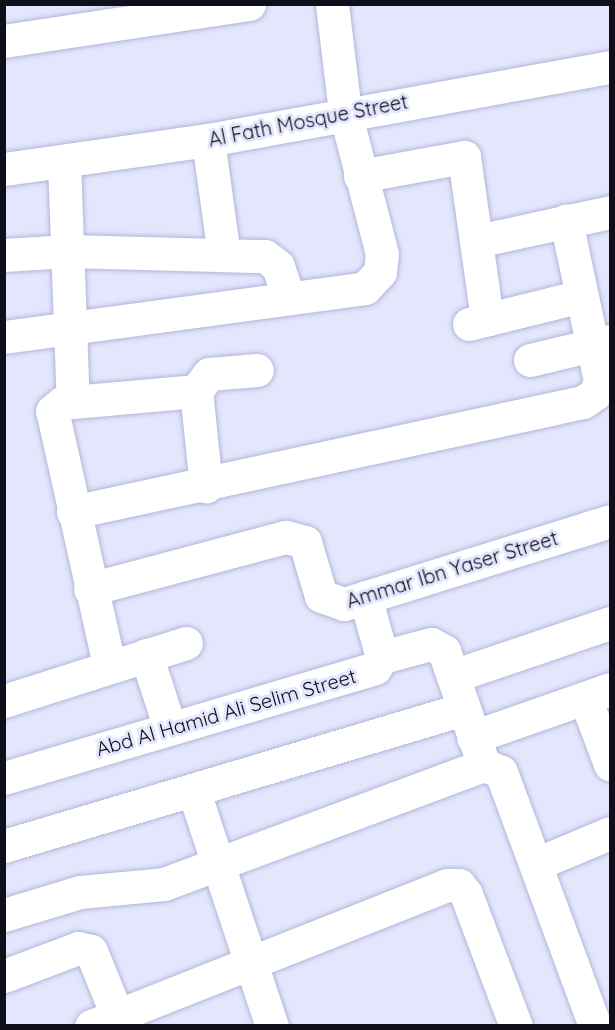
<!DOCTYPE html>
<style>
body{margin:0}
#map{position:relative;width:615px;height:1030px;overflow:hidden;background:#e3e6fc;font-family:Quicksand,sans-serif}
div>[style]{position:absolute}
.roads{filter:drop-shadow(0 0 2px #b2b6d9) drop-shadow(0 0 2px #b2b6d9)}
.minor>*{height:33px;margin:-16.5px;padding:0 16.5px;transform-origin:16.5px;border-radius:16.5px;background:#fff}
span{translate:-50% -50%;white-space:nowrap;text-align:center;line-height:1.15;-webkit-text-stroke:6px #e3e6fc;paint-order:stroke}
.street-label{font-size:20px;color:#0e0f1b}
.frame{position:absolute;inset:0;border:6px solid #0e0f1b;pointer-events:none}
</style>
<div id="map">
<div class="roads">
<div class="minor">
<i style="left:4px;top:41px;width:248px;rotate:-8.6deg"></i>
<i style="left:208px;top:140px;width:116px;rotate:82.1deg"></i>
<i style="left:64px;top:162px;width:240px;rotate:87.9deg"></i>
<i style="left:4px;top:169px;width:206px;rotate:-8.1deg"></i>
<i style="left:208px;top:140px;width:409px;rotate:-10.3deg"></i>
<i style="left:360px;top:176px;width:106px;rotate:-10.4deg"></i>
<i style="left:464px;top:157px;width:164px;rotate:81.9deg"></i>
<i style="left:477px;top:241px;width:136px;rotate:-12.3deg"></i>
<i style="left:4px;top:255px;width:64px;rotate:-3.6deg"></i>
<i style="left:68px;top:251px;width:197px;rotate:1.5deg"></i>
<i style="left:265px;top:256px;width:16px;rotate:38deg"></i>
<i style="left:278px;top:266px;width:33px;rotate:72deg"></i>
<i style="left:469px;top:324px;width:115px;rotate:-14deg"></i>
<i style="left:4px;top:337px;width:364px;rotate:-7.7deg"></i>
<i style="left:365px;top:288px;width:22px;rotate:-47deg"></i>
<i style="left:380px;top:272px;width:18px;rotate:-84deg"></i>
<i style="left:382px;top:254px;width:147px;rotate:-104.6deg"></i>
<i style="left:345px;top:112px;width:109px;rotate:-96.9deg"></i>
<i style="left:530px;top:360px;width:82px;rotate:-13.4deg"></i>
<i style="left:196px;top:391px;width:96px;rotate:84deg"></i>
<i style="left:73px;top:512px;width:522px;rotate:-12.17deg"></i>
<i style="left:583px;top:402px;width:14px;rotate:-34deg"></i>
<i style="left:595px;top:394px;width:14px;rotate:-69deg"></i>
<i style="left:600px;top:381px;width:164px;rotate:-102deg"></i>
<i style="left:90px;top:589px;width:203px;rotate:-14.9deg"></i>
<i style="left:286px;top:537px;width:20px;rotate:15deg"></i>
<i style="left:305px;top:542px;width:56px;rotate:73.5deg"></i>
<i style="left:321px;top:596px;width:24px;rotate:19deg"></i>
<i style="left:344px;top:604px;width:279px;rotate:-17.3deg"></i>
<i style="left:146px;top:655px;width:77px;rotate:71.8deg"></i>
<i style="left:382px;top:657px;width:51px;rotate:-14.9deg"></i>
<i style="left:431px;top:644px;width:15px;rotate:28deg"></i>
<i style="left:444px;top:651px;width:121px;rotate:70.7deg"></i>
<i style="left:109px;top:665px;width:260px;rotate:-102.6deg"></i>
<i style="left:52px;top:411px;width:13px;rotate:-39deg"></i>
<i style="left:62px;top:403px;width:135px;rotate:-5.1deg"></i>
<i style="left:196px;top:391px;width:21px;rotate:-53deg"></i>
<i style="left:209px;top:374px;width:48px;rotate:-4.8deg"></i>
<i style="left:453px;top:676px;width:166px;rotate:-18.7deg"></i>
<i style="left:585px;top:698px;width:71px;rotate:69.3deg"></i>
<i style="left:4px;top:701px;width:191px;rotate:-17.7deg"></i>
<i style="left:473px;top:737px;width:145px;rotate:-19.3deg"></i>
<i style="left:4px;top:778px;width:387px;rotate:-16.5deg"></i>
<i style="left:375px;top:668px;width:13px;rotate:-58deg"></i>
<i style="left:382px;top:657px;width:62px;rotate:-105.8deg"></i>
<i style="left:194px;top:792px;width:247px;rotate:71.6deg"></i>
<i style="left:4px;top:846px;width:480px;rotate:-16.6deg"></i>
<i style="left:536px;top:864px;width:80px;rotate:-22.7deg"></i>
<i style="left:4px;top:915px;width:79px;rotate:-16.8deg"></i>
<i style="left:80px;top:892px;width:84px;rotate:-5.4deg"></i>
<i style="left:164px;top:884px;width:341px;rotate:-20.4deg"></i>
<i style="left:484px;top:765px;width:18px;rotate:22deg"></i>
<i style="left:501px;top:772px;width:271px;rotate:69.7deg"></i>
<i style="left:4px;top:976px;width:79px;rotate:-20.7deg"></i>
<i style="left:78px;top:948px;width:13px;rotate:13deg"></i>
<i style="left:91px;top:951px;width:69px;rotate:67.9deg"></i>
<i style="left:91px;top:1026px;width:384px;rotate:-21.6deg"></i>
<i style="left:448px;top:885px;width:11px"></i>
<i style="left:459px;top:885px;width:11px;rotate:52deg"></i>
<i style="left:466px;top:894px;width:141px;rotate:69.3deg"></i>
</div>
</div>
<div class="street-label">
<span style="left:308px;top:120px;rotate:-11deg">Al Fath Mosque Street</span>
<span style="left:452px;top:569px;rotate:-17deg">Ammar Ibn Yaser Street</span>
<span style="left:226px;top:712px;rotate:-16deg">Abd Al Hamid Ali Selim Street</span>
</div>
<div class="frame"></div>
</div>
